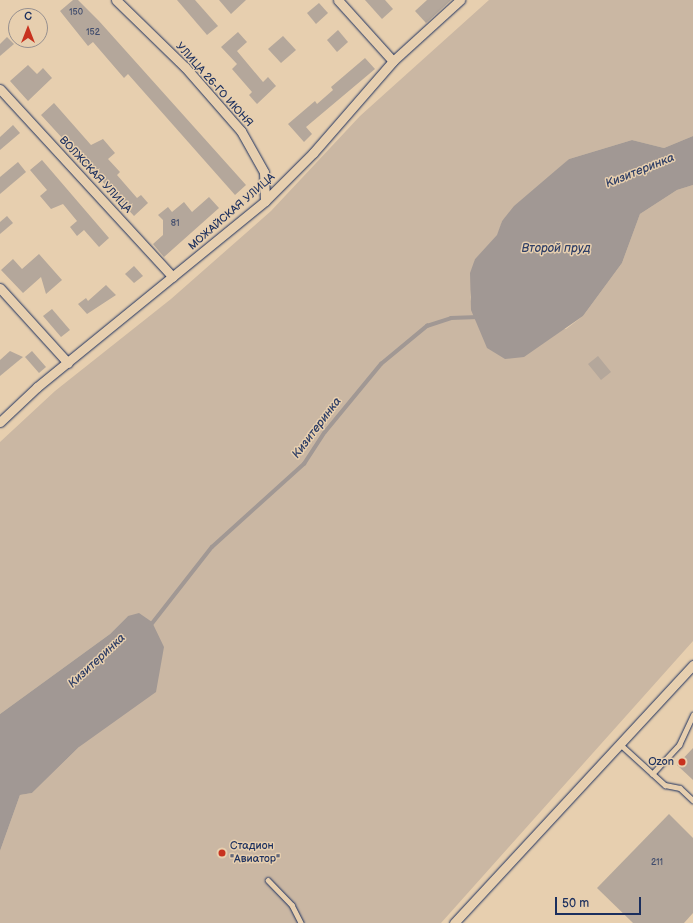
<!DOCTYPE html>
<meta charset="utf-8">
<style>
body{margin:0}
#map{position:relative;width:693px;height:923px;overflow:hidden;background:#e7cfaf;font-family:"Balsamiq Sans",sans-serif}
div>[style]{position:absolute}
.green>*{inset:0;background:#cab7a3}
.water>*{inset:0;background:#a19894}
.stream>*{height:3.5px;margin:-1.75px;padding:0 1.75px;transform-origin:1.75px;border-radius:1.75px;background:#a19894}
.building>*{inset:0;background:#b4a79b}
.roads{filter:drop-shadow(0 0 1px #1b2f5e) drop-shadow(0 0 1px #1b2f5e)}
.service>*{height:4.5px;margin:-2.25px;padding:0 2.25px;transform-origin:2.25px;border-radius:2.25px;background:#e7cfaf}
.minor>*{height:9px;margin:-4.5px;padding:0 4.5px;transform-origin:4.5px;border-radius:4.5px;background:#e7cfaf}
.dots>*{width:11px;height:11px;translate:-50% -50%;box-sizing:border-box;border:2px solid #e7cfaf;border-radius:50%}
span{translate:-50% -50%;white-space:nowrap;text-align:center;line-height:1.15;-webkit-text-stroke:3px #e7cfaf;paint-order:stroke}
.number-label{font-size:9px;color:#414d6d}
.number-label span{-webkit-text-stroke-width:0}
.street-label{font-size:11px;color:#1b2f5e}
.poi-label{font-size:11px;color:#1b2f5e}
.right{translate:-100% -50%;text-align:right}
.left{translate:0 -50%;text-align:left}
.water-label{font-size:12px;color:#2f3f66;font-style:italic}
.north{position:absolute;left:8px;top:8px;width:40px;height:40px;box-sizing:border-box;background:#e7cfaf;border:1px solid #958f8f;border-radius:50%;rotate:0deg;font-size:11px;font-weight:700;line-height:16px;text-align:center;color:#1b2f5e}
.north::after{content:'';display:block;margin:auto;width:14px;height:18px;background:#c8321e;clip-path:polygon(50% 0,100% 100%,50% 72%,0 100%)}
.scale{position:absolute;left:555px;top:897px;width:86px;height:18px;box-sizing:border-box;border:2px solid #1b2f5e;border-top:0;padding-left:5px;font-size:12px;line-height:14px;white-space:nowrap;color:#1b2f5e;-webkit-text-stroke:3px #e7cfaf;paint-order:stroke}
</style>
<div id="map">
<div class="green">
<i style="clip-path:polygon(489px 0,693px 0,693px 136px,664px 148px,632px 140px,569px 159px,502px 221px,498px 235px,475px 259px,470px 297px,475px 319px,566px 329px,583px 316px,622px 263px,640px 214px,677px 190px,693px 185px,693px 641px,441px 923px,0 923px,0 851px,20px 795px,32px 793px,79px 747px,128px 616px,110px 634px,0 714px,0 442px,55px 391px,171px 299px,271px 211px,360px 116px)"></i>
</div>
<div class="water">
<i style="clip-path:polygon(693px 136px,693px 185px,677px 190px,640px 214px,622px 263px,583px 316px,524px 357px,505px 359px,487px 348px,471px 310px,470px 273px,475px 259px,497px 235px,502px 221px,514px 206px,569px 159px,632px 140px,664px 148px)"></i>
<i style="clip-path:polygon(139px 613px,152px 622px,164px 647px,156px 692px,79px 747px,32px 793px,20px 795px,0 851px,0 714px,110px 634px,128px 616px)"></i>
</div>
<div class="stream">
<i style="left:150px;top:626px;width:100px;rotate:-51.9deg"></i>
<i style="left:212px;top:547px;width:124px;rotate:-42.1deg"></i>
<i style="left:304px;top:464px;width:38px;rotate:-57deg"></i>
<i style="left:325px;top:432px;width:88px;rotate:-50.5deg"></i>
<i style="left:381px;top:364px;width:60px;rotate:-39.6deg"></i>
<i style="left:427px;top:326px;width:25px;rotate:-18deg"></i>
<i style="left:451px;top:318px;width:27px;rotate:-2deg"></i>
</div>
<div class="building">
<i style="clip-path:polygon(73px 0,78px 0,99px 21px,246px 185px,235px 195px,128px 74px,124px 78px,93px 42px,88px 46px,60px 11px)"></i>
<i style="clip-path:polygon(177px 0,195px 0,218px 26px,207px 35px)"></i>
<i style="clip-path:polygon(219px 0,246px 0,231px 14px)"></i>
<i style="clip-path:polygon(365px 0,385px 0,393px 9px,382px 19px)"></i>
<i style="clip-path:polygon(427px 0,451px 0,426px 23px,415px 11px)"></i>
<i style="clip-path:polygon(319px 3px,328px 13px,316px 24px,307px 13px)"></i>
<i style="clip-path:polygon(338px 30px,348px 42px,337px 52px,327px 40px)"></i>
<i style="clip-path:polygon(238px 32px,247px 42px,237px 51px,263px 82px,268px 77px,276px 86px,257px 104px,249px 95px,252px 92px,232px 69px,237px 64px,221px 47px)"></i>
<i style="clip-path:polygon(283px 36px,296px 50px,281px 63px,268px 49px)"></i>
<i style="clip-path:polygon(7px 37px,14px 44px,0 56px,0 44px)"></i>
<i style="clip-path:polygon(365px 58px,375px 69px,306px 127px,312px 134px,304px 142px,288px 124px,315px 101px,317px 104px,333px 90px,331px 87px)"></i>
<i style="clip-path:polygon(28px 65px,37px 74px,43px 68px,52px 78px,28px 101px,10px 81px)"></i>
<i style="clip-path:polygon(54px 103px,91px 145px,103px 139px,115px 153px,108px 159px,120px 172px,117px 175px,137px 198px,141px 195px,148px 203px,134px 216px,41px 115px)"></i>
<i style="clip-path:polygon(13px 125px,20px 133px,0 150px,0 137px)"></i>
<i style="clip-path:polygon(42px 160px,109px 238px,99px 247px,84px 230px,77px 236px,70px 227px,77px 221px,63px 204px,51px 209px,40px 196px,47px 190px,30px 170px)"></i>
<i style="clip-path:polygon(18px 162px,26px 172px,0 194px,0 177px)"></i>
<i style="clip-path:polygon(209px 197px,219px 208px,164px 257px,153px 244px,163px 235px,163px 220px,158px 215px,168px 207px,172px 212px,184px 202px,192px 212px)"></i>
<i style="clip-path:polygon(7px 216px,13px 223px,0 234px,0 222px)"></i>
<i style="clip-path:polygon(39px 254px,62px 280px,46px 294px,41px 277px,23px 293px,1px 270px,13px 259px,22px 269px)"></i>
<i style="clip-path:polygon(134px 266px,143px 276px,134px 283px,125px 274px)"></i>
<i style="clip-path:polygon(106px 285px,116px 295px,87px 314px,78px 304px,86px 298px,88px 301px)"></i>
<i style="clip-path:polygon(52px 309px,70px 330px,61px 337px,43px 316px)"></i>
<i style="clip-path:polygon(10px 351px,23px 357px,0 376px,0 360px)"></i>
<i style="clip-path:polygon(32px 351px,46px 367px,39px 373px,25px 357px)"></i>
<i style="clip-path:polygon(598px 356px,611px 372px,601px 380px,588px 364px)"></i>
<i style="clip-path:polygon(693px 748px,693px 780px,677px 765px)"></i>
<i style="clip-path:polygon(669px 814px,693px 838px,693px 913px,684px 923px,633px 923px,597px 888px)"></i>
</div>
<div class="roads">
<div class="service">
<i style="left:620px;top:744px;width:61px;rotate:42.3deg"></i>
<i style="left:665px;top:785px;width:15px;rotate:11deg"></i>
<i style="left:680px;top:788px;width:18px;rotate:43deg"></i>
<i style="left:652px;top:774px;width:40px;rotate:-47deg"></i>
<i style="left:679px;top:745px;width:33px;rotate:-65deg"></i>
<i style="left:268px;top:880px;width:35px;rotate:46deg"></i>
<i style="left:292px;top:905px;width:20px;rotate:63deg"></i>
</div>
<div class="minor">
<i style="left:116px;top:0;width:96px;rotate:44.2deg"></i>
<i style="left:185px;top:67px;width:85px;rotate:48.8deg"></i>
<i style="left:241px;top:131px;width:47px;rotate:60.7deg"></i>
<i style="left:264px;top:172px;width:29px;rotate:88deg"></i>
<i style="left:338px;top:0;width:82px;rotate:48deg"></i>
<i style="left:0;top:89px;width:255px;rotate:47.4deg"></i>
<i style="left:0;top:288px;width:101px;rotate:47.8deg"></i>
<i style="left:0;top:422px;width:51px;rotate:-43.4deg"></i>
<i style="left:37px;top:387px;width:294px;rotate:-39.2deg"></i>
<i style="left:265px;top:201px;width:68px;rotate:-45deg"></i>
<i style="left:313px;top:153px;width:122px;rotate:-49deg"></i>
<i style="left:393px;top:61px;width:91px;rotate:-42.3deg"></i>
<i style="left:454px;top:923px;width:352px;rotate:-47.2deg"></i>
</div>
</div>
<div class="dots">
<i style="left:682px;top:762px;background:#c8321e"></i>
<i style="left:222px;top:853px;background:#c8321e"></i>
</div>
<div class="number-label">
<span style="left:76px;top:13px">150</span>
<span style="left:93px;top:33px">152</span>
<span style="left:175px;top:224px">81</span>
<span style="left:657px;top:863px">211</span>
</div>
<div class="street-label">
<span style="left:214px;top:85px;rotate:48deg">УЛИЦА 26-ГО ИЮНЯ</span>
<span style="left:95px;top:175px;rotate:47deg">ВОЛЖСКАЯ УЛИЦА</span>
<span style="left:232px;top:212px;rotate:-41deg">МОЖАЙСКАЯ УЛИЦА</span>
</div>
<div class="poi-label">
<span class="right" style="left:674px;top:762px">Ozon</span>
<span class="left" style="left:230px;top:853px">Стадион<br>"Авиатор"</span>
</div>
<div class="water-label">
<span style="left:640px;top:171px;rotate:-22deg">Кизитеринка</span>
<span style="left:556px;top:249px">Второй пруд</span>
<span style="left:317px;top:428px;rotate:-53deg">Кизитеринка</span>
<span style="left:97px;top:661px;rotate:-43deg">Кизитеринка</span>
</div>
<div class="north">С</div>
<div class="scale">50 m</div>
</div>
